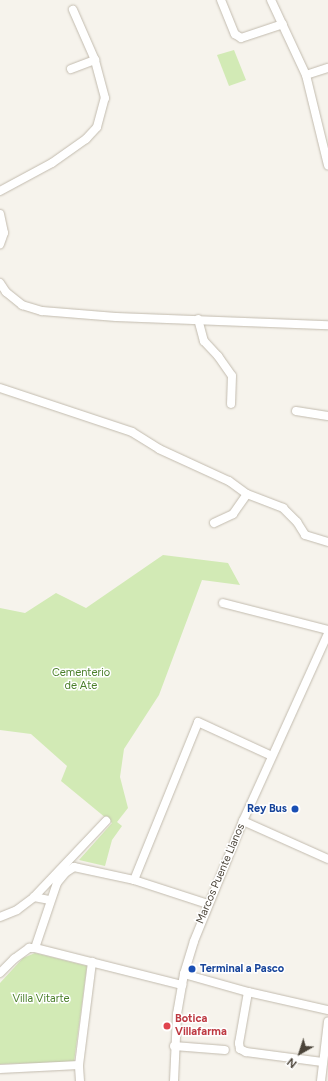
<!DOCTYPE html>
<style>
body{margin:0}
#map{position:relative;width:328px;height:1081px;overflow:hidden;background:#f6f3ec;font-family:Figtree,sans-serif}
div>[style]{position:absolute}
.green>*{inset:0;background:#d2eab5}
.roads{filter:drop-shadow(0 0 1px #c2bbae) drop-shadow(0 0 1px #c2bbae)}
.minor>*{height:8px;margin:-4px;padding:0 4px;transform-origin:4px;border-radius:4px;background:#fff}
.dots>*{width:11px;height:11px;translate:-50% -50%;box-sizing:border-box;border:2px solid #fff;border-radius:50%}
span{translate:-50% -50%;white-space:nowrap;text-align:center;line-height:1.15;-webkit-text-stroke:3px #fff;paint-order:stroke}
.park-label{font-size:11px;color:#4a7f2a}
.transit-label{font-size:11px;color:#164399;font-weight:700}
.right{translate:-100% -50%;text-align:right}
.left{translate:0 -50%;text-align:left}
.street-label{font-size:11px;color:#4b4439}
.health-label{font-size:11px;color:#be3a42;font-weight:700}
.north{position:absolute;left:280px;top:1033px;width:40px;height:40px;-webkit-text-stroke:3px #fff;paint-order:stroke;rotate:219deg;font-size:11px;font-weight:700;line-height:16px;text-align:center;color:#4b4439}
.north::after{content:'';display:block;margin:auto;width:14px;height:18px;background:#4b4439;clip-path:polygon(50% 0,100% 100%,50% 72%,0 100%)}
</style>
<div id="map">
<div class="green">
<i style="clip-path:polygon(234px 50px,246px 80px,229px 86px,217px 55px)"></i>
<i style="clip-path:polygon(163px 555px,228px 563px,240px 585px,202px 580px,159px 695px,124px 749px,120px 777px,128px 808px,117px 822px,122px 826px,112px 840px,105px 866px,79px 860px,112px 823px,61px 781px,67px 766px,31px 734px,0 730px,0 608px,25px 613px,56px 593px,86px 608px)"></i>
<i style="clip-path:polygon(35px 953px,87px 966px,74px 1062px,0 1064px,0 983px,23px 958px)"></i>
</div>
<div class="roads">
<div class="minor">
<i style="left:221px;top:0;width:37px;rotate:68deg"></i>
<i style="left:235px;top:34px;width:7px;rotate:34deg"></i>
<i style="left:241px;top:38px;width:44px;rotate:-18.4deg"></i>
<i style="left:271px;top:0;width:83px;rotate:65deg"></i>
<i style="left:306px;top:75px;width:93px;rotate:76.3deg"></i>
<i style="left:71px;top:69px;width:26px;rotate:-21deg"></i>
<i style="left:306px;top:75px;width:23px;rotate:-18deg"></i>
<i style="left:0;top:191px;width:59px;rotate:-28.3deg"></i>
<i style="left:52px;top:163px;width:42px;rotate:-35.2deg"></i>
<i style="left:86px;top:139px;width:16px;rotate:-47deg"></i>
<i style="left:97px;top:127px;width:30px;rotate:-75deg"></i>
<i style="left:105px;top:98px;width:39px;rotate:-105deg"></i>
<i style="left:95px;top:60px;width:55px;rotate:-113.7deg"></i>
<i style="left:0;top:214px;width:19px;rotate:78deg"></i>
<i style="left:4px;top:233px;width:12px;rotate:110deg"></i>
<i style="left:0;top:283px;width:11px;rotate:56deg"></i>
<i style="left:6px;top:292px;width:21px;rotate:39deg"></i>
<i style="left:22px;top:305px;width:21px;rotate:17deg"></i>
<i style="left:42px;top:311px;width:74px;rotate:4.6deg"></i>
<i style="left:116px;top:317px;width:212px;rotate:2.2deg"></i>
<i style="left:198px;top:319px;width:23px;rotate:75deg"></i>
<i style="left:204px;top:341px;width:21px;rotate:47deg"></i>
<i style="left:218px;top:356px;width:24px;rotate:55deg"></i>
<i style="left:232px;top:376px;width:28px;rotate:92deg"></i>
<i style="left:0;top:388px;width:139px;rotate:18.4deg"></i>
<i style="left:132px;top:432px;width:32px;rotate:32deg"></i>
<i style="left:159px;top:449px;width:77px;rotate:24.6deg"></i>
<i style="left:229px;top:481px;width:22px;rotate:36deg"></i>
<i style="left:247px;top:494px;width:39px;rotate:21deg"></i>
<i style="left:283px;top:508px;width:20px;rotate:45deg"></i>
<i style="left:297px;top:522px;width:15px;rotate:58deg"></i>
<i style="left:305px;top:535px;width:24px;rotate:17deg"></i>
<i style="left:296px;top:411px;width:32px;rotate:9deg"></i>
<i style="left:214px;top:523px;width:21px;rotate:-25deg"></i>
<i style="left:233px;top:514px;width:24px;rotate:-55deg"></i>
<i style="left:223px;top:603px;width:108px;rotate:14.4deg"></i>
<i style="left:243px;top:821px;width:93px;rotate:24.1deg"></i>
<i style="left:134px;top:880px;width:170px;rotate:-67.9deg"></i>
<i style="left:198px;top:722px;width:81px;rotate:24.7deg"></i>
<i style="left:34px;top:897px;width:105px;rotate:-46.5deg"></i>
<i style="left:0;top:917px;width:18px;rotate:-22deg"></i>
<i style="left:17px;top:910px;width:21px;rotate:-37deg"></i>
<i style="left:34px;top:897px;width:15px;rotate:11deg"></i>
<i style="left:35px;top:948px;width:69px;rotate:-71.3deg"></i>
<i style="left:57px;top:883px;width:13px;rotate:-51deg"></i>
<i style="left:65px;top:873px;width:11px;rotate:-34deg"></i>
<i style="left:74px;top:867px;width:61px;rotate:12.2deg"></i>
<i style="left:134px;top:880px;width:78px;rotate:18deg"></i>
<i style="left:0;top:973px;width:20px;rotate:-45deg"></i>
<i style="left:14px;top:959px;width:19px;rotate:-36deg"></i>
<i style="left:29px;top:948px;width:6px"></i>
<i style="left:35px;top:948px;width:152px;rotate:14.1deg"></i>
<i style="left:184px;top:974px;width:66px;rotate:15.7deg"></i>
<i style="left:248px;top:992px;width:82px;rotate:12.7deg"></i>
<i style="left:248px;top:992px;width:52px;rotate:100deg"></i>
<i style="left:239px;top:1043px;width:6px;rotate:81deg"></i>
<i style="left:240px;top:1049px;width:7px;rotate:27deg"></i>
<i style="left:246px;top:1052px;width:77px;rotate:7.5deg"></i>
<i style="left:174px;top:1046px;width:51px;rotate:4.5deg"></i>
<i style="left:0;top:1069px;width:79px;rotate:-2.9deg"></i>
<i style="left:80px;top:1081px;width:16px;rotate:-94deg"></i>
<i style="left:79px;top:1065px;width:104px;rotate:-82.8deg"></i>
<i style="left:174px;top:1081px;width:67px;rotate:-87.4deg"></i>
<i style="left:177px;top:1014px;width:41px;rotate:-80.1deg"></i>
<i style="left:184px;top:974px;width:34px;rotate:-73deg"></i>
<i style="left:194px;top:941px;width:130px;rotate:-67.8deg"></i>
<i style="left:243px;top:821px;width:205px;rotate:-65.6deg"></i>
<i style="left:321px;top:1081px;width:60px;rotate:-83.3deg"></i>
</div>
</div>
<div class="dots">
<i style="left:295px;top:809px;background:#1a4fb4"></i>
<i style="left:192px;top:969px;background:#1a4fb4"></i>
<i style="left:167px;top:1026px;background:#e0444e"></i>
</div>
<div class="park-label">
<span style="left:81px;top:680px">Cementerio<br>de Ate</span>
<span style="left:41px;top:999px">Villa Vitarte</span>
</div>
<div class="transit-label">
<span class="right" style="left:287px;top:809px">Rey Bus</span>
<span class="left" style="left:200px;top:969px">Terminal a Pasco</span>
</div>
<div class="street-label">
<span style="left:221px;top:874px;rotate:-67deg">Marcos Puente Llanos</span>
</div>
<div class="health-label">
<span class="left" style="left:175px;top:1026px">Botica<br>Villafarma</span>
</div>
<div class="north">N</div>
</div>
